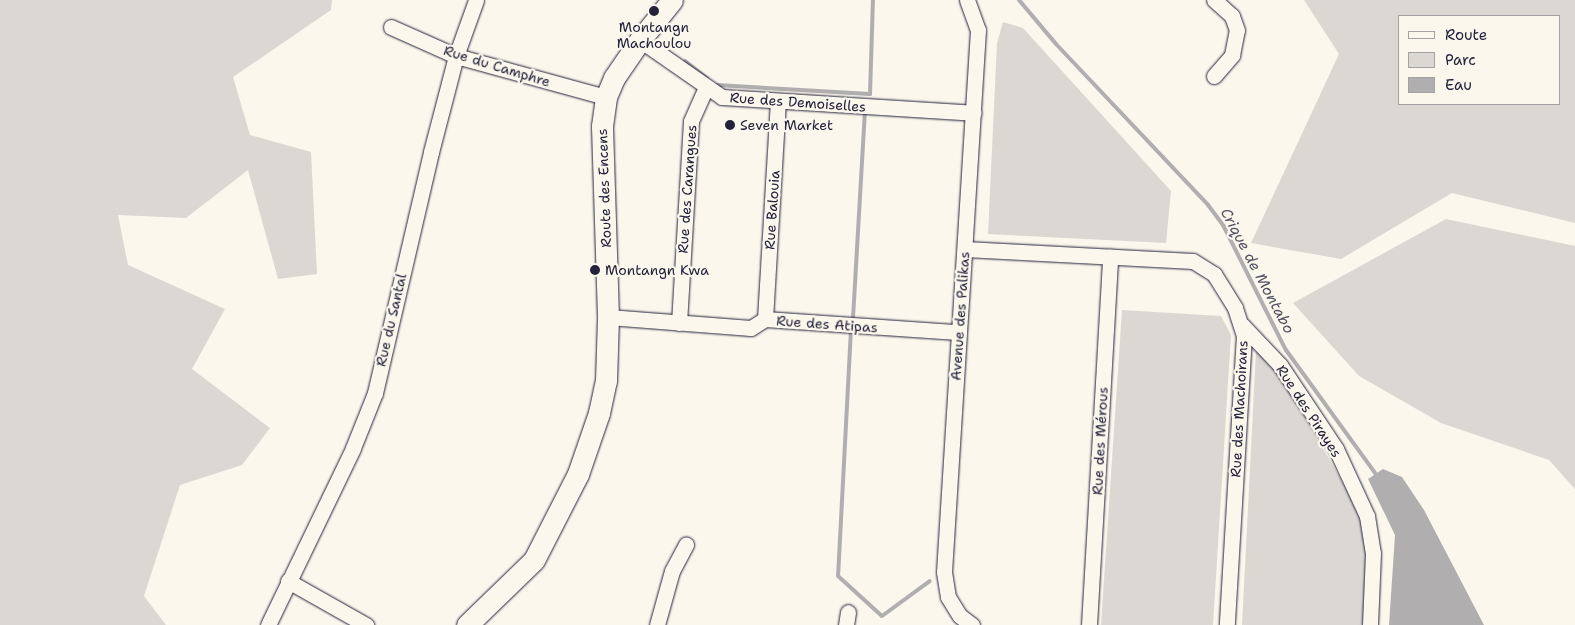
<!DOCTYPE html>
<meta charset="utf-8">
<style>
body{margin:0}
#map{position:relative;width:1575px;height:625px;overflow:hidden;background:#fbf7ec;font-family:"Shantell Sans",sans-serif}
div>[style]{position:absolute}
.green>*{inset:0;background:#dbd8d3}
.water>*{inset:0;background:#b1aeb0}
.stream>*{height:4px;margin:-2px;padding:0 2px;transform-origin:2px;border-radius:2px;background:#b1aeb0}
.roads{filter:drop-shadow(0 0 1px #22223b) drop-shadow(0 0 1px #22223b)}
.street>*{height:15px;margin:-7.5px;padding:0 7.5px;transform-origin:7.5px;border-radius:7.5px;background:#fbf7ec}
.secondary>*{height:21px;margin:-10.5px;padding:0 10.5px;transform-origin:10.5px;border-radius:10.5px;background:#fbf7ec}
.dots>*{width:14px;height:14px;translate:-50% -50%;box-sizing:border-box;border:2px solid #fbf7ec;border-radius:50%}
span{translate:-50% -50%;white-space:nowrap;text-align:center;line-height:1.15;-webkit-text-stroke:4.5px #fbf7ec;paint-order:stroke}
.poi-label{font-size:14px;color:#22223b}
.left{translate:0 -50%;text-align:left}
.street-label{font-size:14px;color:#22223b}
.water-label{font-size:15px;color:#545364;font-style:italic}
.legend{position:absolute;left:1398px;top:15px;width:162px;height:90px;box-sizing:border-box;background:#fbf7ec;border:1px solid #a4a2a5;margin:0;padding:6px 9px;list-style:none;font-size:15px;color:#22223b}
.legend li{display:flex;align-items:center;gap:10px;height:25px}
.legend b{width:25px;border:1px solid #a4a2a5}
</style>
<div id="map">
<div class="green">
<i style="clip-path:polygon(0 0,332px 0,331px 10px,233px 77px,250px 135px,311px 152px,317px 274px,278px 279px,248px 170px,186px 218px,118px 215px,128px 265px,225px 309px,192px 369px,270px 428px,242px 465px,180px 485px,144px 596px,166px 625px,0 625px)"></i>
<i style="clip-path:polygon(evenodd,1304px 0,1575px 0,1575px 223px,1452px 193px,1341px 259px,1251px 243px,1339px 54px,1304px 0,1399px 16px,1559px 16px,1559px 104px,1399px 104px,1399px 16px)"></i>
<i style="clip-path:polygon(1003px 22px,1023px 28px,1171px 191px,1166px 243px,988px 234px,997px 43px)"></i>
<i style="clip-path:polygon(1446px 219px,1575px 246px,1575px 489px,1549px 460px,1441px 423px,1359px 376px,1293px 303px)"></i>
<i style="clip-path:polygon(1122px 310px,1221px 316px,1231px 335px,1213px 625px,1101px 625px)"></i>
<i style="clip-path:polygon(1256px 350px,1277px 368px,1359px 511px,1367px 549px,1363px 625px,1242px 625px)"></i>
</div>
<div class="water">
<i style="clip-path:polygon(1383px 469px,1402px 477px,1424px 510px,1484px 625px,1389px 625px,1395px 535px,1368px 479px)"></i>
</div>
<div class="stream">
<i style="left:1019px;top:0;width:57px;rotate:49.9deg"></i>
<i style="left:1056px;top:44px;width:221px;rotate:46.6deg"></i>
<i style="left:1208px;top:205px;width:25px;rotate:53deg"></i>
<i style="left:1223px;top:225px;width:140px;rotate:63.3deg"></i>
<i style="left:1286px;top:350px;width:157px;rotate:54.1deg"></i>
<i style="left:685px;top:61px;width:28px;rotate:38deg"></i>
<i style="left:717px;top:85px;width:153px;rotate:3.4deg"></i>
<i style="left:870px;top:94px;width:94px;rotate:-88.2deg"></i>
<i style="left:853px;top:318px;width:206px;rotate:-86.7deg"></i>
<i style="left:851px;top:329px;width:247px;rotate:93deg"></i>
<i style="left:838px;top:576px;width:59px;rotate:42.3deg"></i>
<i style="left:882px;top:616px;width:59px;rotate:-36.1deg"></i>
</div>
<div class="roads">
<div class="street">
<i style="left:967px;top:0;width:32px;rotate:70deg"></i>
<i style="left:978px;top:30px;width:543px;rotate:93.59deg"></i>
<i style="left:944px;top:572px;width:25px;rotate:81deg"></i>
<i style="left:948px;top:597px;width:22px;rotate:58deg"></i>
<i style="left:960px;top:616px;width:15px;rotate:37deg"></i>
<i style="left:391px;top:27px;width:71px;rotate:24deg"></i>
<i style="left:456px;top:56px;width:156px;rotate:15.3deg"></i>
<i style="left:640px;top:40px;width:100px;rotate:34.8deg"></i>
<i style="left:722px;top:97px;width:252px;rotate:3.6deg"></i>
<i style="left:1214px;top:76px;width:28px;rotate:-49deg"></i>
<i style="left:1232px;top:55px;width:25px;rotate:-79deg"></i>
<i style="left:1237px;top:30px;width:15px;rotate:-110deg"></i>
<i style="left:1232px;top:16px;width:24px;rotate:-138deg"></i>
<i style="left:965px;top:249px;width:228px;rotate:3deg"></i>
<i style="left:1193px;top:261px;width:25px;rotate:32deg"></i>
<i style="left:1214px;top:274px;width:40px;rotate:58deg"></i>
<i style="left:1235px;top:308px;width:28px;rotate:72deg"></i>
<i style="left:1244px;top:335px;width:290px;rotate:93.4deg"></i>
<i style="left:608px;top:317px;width:143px;rotate:4.4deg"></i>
<i style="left:751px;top:328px;width:17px;rotate:-33deg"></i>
<i style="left:765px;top:319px;width:193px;rotate:3.9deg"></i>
<i style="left:765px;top:319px;width:218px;rotate:-86.6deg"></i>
<i style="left:679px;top:323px;width:202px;rotate:-86.6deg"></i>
<i style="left:691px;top:121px;width:36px;rotate:-66deg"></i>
<i style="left:1242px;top:325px;width:55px;rotate:46.5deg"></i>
<i style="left:1280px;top:365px;width:101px;rotate:56.3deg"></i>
<i style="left:1336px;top:449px;width:74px;rotate:65.2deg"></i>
<i style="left:1367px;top:516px;width:37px;rotate:81deg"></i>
<i style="left:1373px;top:553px;width:72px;rotate:92.4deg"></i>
<i style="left:288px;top:581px;width:90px;rotate:29.4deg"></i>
<i style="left:268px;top:625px;width:196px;rotate:-64.3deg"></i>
<i style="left:353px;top:448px;width:59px;rotate:-68.2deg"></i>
<i style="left:375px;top:393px;width:247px;rotate:-76.9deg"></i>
<i style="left:431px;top:152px;width:99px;rotate:-75.4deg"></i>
<i style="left:456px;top:56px;width:59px;rotate:-70.3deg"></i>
<i style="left:657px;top:625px;width:56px;rotate:-74.5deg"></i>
<i style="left:672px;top:571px;width:30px;rotate:-62deg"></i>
<i style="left:846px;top:625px;width:13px;rotate:-81deg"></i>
<i style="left:1089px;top:625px;width:369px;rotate:-86.7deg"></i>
</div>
<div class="secondary">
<i style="left:467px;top:625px;width:93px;rotate:-44.1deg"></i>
<i style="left:534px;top:560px;width:97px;rotate:-62.9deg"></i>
<i style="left:578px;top:474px;width:65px;rotate:-71deg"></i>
<i style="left:599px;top:413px;width:33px;rotate:-78deg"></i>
<i style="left:606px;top:381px;width:64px;rotate:-88.2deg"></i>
<i style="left:608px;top:317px;width:191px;rotate:-91.8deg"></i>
<i style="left:602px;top:126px;width:29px;rotate:-82deg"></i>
<i style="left:606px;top:97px;width:21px;rotate:-67deg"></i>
<i style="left:614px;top:78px;width:46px;rotate:-55.6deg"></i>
<i style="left:640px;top:40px;width:51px;rotate:-51.3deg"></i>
</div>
</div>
<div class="dots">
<i style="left:654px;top:11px;background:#22223b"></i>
<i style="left:730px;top:125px;background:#22223b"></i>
<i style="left:595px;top:270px;background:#22223b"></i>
</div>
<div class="poi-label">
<span style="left:654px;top:35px">Montangn<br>Machoulou</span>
<span class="left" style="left:740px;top:125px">Seven Market</span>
<span class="left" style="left:605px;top:270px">Montangn Kwa</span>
</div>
<div class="street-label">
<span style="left:497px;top:66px;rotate:17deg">Rue du Camphre</span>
<span style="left:798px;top:102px;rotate:4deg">Rue des Demoiselles</span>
<span style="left:604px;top:188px;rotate:-92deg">Route des Encens</span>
<span style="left:687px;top:189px;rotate:-86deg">Rue des Carangues</span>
<span style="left:772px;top:210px;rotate:-86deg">Rue Balouia</span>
<span style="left:960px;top:316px;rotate:-86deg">Avenue des Palikas</span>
<span style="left:391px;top:320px;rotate:-77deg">Rue du Santal</span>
<span style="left:827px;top:324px;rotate:4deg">Rue des Atipas</span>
<span style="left:1239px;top:409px;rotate:-87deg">Rue des Machoirans</span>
<span style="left:1309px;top:411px;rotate:57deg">Rue des Pirayes</span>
<span style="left:1100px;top:441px;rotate:-87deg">Rue des Mérous</span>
</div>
<div class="water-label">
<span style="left:1257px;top:271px;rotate:62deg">Crique de Montabo</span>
</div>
<ul class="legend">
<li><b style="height:6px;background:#fbf7ec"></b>Route</li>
<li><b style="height:14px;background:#dbd8d3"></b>Parc</li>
<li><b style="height:14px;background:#b1aeb0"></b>Eau</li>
</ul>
</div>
